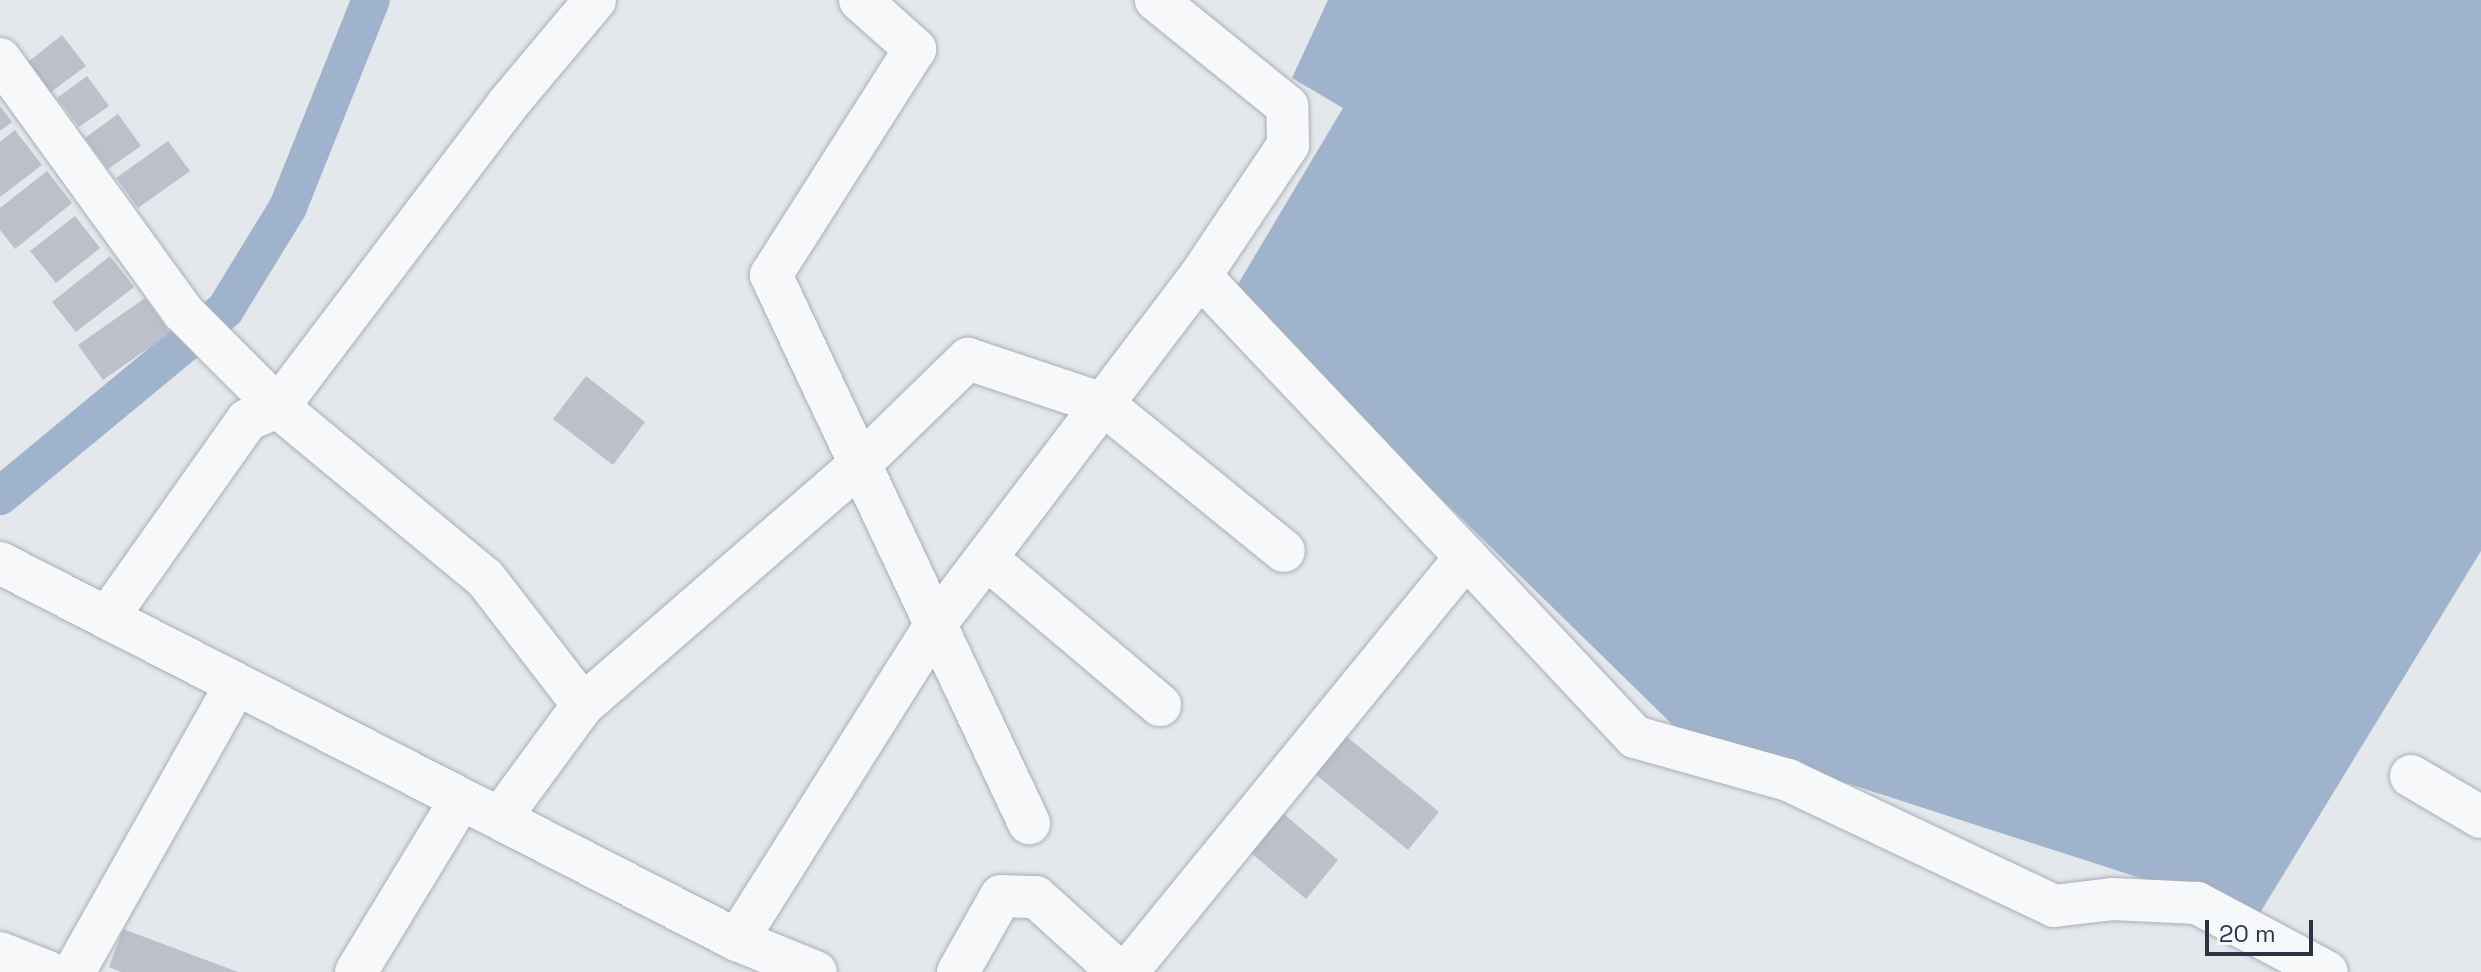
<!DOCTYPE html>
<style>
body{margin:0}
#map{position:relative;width:2481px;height:972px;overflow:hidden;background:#e4e7ec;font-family:"Space Grotesk",sans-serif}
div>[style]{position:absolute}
.water>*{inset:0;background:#9fb4cc}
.canal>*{height:38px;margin:-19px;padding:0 19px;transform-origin:19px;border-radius:19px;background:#9fb4cc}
.building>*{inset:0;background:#bbc0ca}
.roads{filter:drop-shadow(0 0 2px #a9aeb7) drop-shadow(0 0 2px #a9aeb7)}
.minor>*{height:42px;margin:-21px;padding:0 21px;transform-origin:21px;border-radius:21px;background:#f7f8fa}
span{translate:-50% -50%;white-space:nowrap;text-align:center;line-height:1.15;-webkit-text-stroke:7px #f4f6f9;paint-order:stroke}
.scale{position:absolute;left:2205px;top:920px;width:108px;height:36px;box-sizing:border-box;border:4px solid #2b3445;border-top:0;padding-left:10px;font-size:24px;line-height:28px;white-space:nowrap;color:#2b3445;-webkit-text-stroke:6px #f4f6f9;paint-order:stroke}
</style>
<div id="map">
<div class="water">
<i style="clip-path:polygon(1328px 0,2481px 0,2481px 551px,2258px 916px,1676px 728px,1232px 294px,1343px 108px,1292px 78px)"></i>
</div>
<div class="canal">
<i style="left:0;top:496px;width:292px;rotate:-39.6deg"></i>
<i style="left:225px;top:310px;width:121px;rotate:-58.5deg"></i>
<i style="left:288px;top:207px;width:223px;rotate:-68.2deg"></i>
</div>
<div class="building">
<i style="clip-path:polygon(62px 35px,86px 66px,51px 92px,28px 62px)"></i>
<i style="clip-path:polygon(87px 76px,109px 106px,79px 127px,57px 98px)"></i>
<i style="clip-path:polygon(0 106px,12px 122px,0 131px)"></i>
<i style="clip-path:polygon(118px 114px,141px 146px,108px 169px,85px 138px)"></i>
<i style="clip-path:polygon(15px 130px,42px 165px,0 197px,0 142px)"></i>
<i style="clip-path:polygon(168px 141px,190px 171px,138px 208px,116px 178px)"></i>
<i style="clip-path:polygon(47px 171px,72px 203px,15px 249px,0 230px,0 208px)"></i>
<i style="clip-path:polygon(75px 216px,100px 248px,56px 283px,30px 251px)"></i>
<i style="clip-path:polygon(110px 256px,134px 287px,76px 332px,52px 302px)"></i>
<i style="clip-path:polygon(145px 298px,170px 333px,103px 380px,78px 345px)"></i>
<i style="clip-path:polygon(586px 376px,645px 422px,613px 465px,553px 419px)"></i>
<i style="clip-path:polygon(1346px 736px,1439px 812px,1408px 850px,1315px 774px)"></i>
<i style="clip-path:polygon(1278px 809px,1338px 860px,1306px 899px,1245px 848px)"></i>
<i style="clip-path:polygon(123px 929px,238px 972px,121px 972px,109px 967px)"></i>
</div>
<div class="roads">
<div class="minor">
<i style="left:860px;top:0;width:74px;rotate:41.7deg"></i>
<i style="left:915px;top:49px;width:268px;rotate:122.5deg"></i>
<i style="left:771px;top:275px;width:606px;rotate:64.79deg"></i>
<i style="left:0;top:59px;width:312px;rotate:54.1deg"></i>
<i style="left:183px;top:312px;width:134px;rotate:45deg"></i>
<i style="left:278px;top:407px;width:379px;rotate:-52.8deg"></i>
<i style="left:507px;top:105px;width:137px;rotate:-50deg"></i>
<i style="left:1466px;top:557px;width:247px;rotate:46.8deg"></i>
<i style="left:1635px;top:737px;width:159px;rotate:15.7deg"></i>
<i style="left:1788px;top:780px;width:294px;rotate:25.3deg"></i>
<i style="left:2054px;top:906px;width:58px;rotate:-6.9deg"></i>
<i style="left:2112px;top:899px;width:85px;rotate:2.7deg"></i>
<i style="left:2197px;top:903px;width:147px;rotate:28deg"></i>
<i style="left:986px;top:558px;width:228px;rotate:40.2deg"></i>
<i style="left:0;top:563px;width:828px;rotate:27.09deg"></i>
<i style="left:737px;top:940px;width:85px;rotate:22.1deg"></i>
<i style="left:107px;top:618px;width:242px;rotate:-54.7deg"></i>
<i style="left:247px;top:420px;width:34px;rotate:-23deg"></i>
<i style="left:278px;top:407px;width:268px;rotate:39.6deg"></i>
<i style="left:485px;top:578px;width:160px;rotate:52.3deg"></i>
<i style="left:2411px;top:776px;width:81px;rotate:30.4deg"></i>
<i style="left:500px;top:818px;width:140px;rotate:-53.7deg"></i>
<i style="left:583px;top:705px;width:367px;rotate:-41deg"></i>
<i style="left:860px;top:464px;width:151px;rotate:-44.2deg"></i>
<i style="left:968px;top:359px;width:142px;rotate:18.4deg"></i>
<i style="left:1103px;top:404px;width:233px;rotate:39.1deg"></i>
<i style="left:737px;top:940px;width:372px;rotate:-57.8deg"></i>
<i style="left:935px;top:625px;width:438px;rotate:-52.8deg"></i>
<i style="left:0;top:953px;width:52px;rotate:21.6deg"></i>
<i style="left:74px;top:972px;width:330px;rotate:-60.6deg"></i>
<i style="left:356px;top:972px;width:202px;rotate:-58.7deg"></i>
<i style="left:958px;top:972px;width:87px;rotate:-60.5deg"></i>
<i style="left:1001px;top:896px;width:35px;rotate:2deg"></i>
<i style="left:1036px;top:897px;width:112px;rotate:42.1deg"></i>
<i style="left:1127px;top:972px;width:536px;rotate:-50.76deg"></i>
<i style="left:1466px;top:557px;width:387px;rotate:-133.4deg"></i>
<i style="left:1200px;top:276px;width:158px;rotate:-56.1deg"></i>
<i style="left:1288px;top:145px;width:39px;rotate:-91deg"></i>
<i style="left:1287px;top:106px;width:169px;rotate:-141deg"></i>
</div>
</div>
<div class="scale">20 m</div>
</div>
